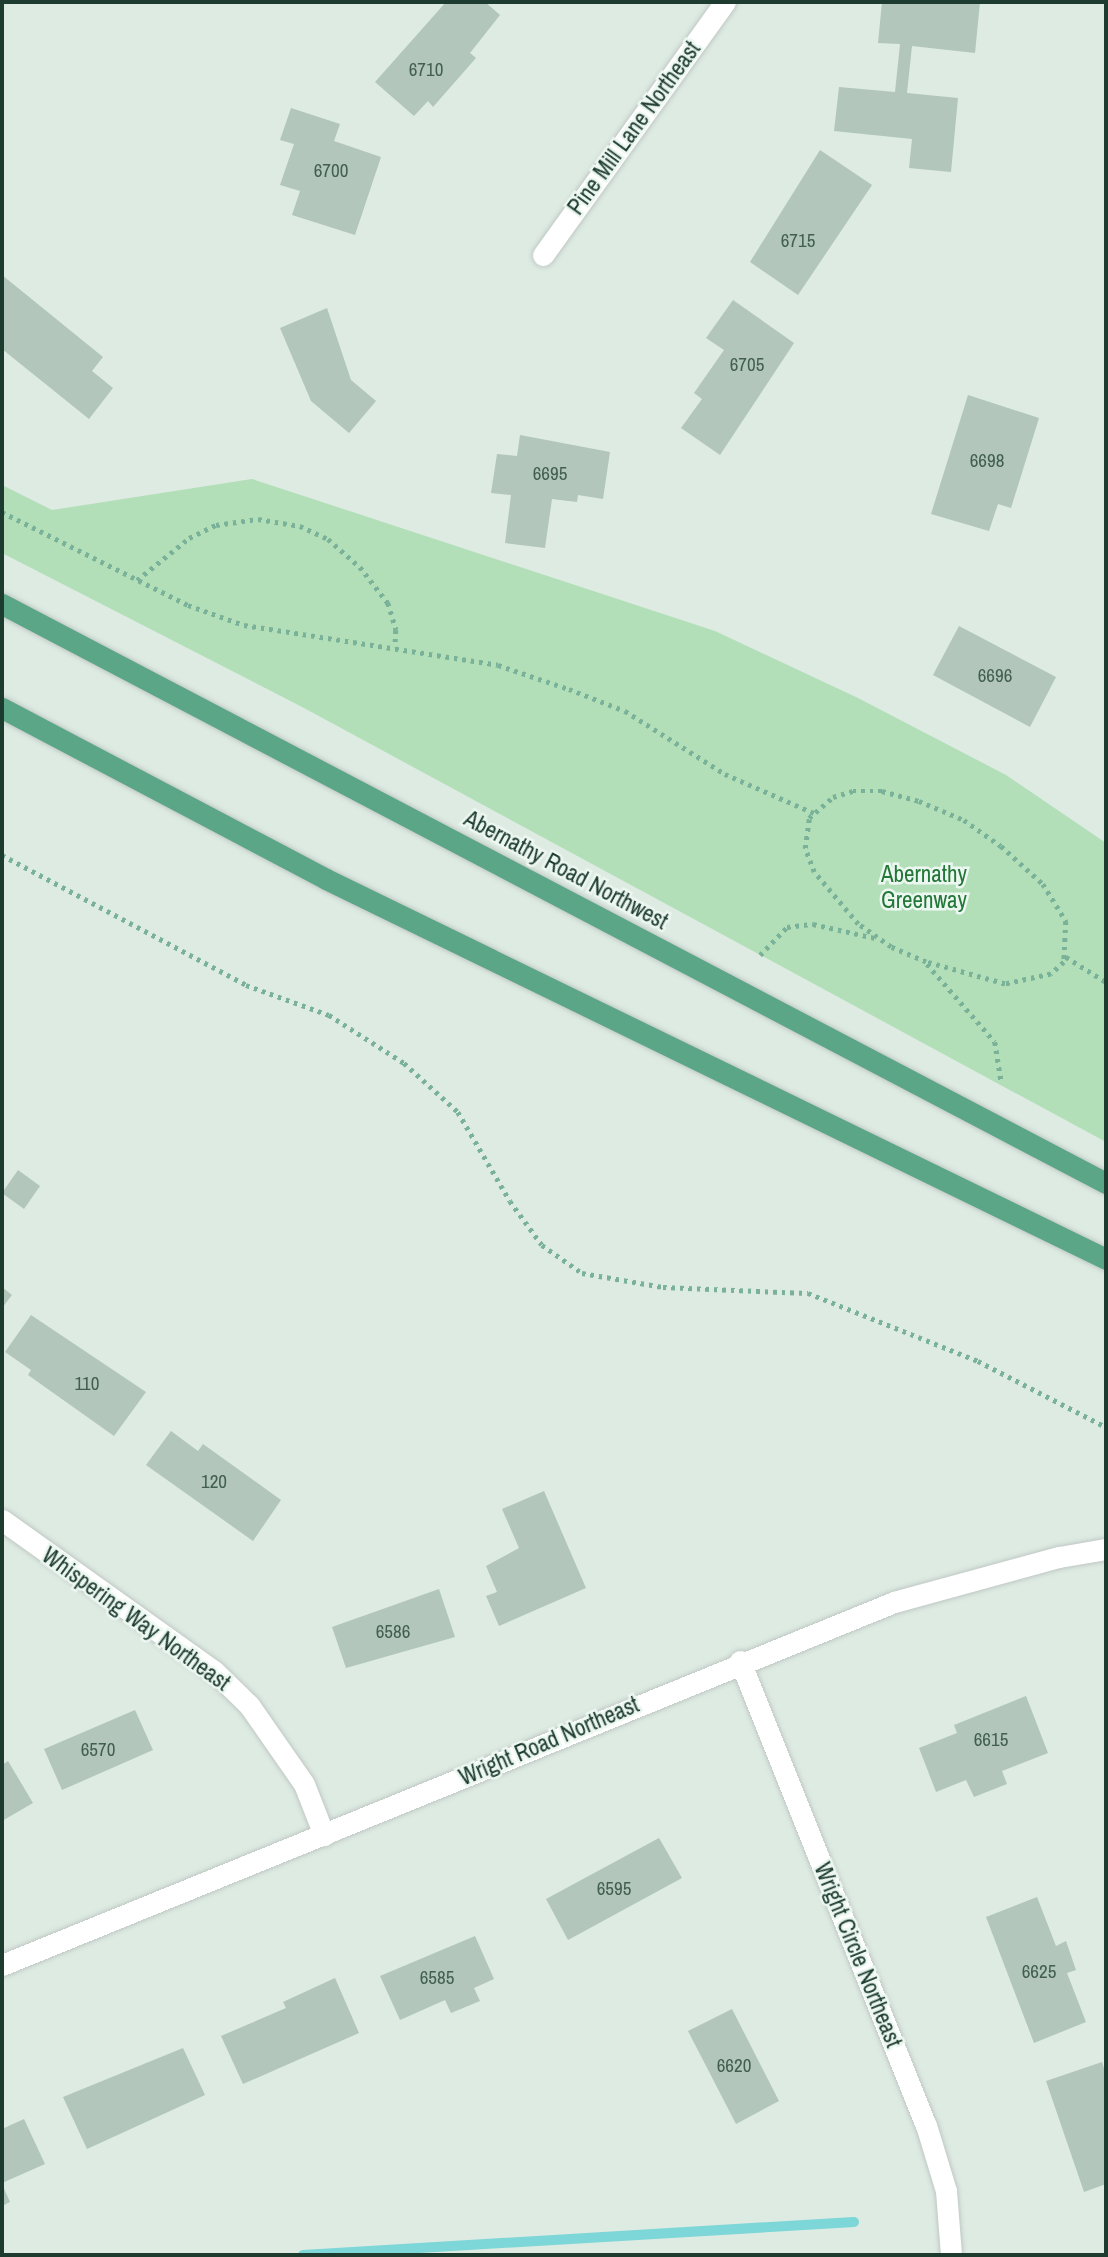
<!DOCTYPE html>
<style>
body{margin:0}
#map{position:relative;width:1108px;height:2257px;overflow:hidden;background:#ddebe2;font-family:"Archivo Narrow",sans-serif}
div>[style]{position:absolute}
.green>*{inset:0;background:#b2dfb8}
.stream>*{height:10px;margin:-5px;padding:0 5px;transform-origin:5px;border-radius:5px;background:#7dd6d7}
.building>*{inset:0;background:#b2c6bb}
.path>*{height:4.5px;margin-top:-2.25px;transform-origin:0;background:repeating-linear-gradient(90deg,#79b298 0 3.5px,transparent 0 8.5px)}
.roads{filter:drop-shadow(0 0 2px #c0c8c5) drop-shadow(0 0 2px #c0c8c5)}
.minor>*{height:21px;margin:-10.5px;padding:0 10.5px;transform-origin:10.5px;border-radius:10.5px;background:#fff}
.primary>*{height:21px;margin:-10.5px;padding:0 10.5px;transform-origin:10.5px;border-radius:10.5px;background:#5ca688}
span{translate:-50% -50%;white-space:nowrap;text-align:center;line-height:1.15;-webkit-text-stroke:5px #edf7f1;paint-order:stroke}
.number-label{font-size:19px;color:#425e52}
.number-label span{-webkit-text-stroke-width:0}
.street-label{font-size:23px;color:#1d3c2f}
.park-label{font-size:23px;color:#237737}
.frame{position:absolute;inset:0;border:4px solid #1d3c2f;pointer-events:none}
</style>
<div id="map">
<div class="green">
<i style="clip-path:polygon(252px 479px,715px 631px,858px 698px,1006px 775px,1106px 843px,1106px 1142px,304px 708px,2px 553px,2px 485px,52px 510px)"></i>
</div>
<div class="stream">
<i style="left:303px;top:2255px;width:552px;rotate:-3.43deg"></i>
</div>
<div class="building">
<i style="clip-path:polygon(446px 2px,485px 2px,500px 15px,470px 53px,476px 58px,433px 107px,428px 101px,414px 116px,375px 82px)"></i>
<i style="clip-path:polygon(882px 2px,980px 2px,975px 53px,912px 46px,907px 93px,958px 98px,951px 172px,909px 168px,912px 139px,834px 131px,839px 87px,895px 92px,900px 44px,878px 43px)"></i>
<i style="clip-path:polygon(291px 108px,340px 124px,334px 141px,381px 157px,355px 235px,292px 215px,300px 191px,280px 185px,294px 144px,280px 140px)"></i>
<i style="clip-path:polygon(820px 150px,872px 185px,798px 295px,750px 262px)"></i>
<i style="clip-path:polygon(2px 275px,103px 357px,92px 371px,113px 388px,89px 419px,2px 349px)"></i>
<i style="clip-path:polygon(733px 300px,794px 343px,720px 455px,681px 428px,702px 399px,694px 393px,724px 350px,706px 338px)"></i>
<i style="clip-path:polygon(327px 308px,351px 380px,376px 401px,349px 433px,311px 401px,280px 328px)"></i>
<i style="clip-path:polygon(968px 395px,1039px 418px,1011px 508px,998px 504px,989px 531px,931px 514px)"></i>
<i style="clip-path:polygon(520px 435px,610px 452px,603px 499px,578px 495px,577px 502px,552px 499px,545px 548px,505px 543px,511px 495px,491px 493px,497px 454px,517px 456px)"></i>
<i style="clip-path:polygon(959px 626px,1056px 677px,1030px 727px,933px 675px)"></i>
<i style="clip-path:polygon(18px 1170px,40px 1186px,24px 1209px,2px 1193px)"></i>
<i style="clip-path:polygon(2px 1287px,12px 1295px,2px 1308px)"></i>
<i style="clip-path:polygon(31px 1315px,146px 1392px,114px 1436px,28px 1375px,31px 1370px,5px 1352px)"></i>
<i style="clip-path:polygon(171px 1431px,198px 1451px,203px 1444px,281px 1500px,253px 1541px,146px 1465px)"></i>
<i style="clip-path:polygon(544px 1491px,586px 1588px,499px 1626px,486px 1596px,497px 1592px,486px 1566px,519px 1548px,502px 1509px)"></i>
<i style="clip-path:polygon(439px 1589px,455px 1637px,346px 1668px,332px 1627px)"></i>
<i style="clip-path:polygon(1026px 1696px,1048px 1753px,1002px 1771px,1007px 1784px,974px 1797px,966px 1780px,936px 1792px,919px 1748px,957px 1733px,954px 1725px)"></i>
<i style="clip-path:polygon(135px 1710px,153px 1750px,62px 1790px,44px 1749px)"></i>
<i style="clip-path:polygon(8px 1761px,33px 1803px,2px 1821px,2px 1765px)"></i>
<i style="clip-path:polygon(659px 1838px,682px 1878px,568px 1940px,546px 1899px)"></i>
<i style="clip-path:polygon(1037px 1897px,1056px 1946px,1066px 1941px,1076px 1970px,1067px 1973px,1086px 2022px,1034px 2043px,986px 1917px)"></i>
<i style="clip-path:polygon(475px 1936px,494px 1979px,474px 1988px,480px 2001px,451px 2013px,445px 2000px,400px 2020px,380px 1976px)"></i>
<i style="clip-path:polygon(335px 1978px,359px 2033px,243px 2084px,221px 2036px,286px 2008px,283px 2002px)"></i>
<i style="clip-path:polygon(732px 2009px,779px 2101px,736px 2124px,688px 2031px)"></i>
<i style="clip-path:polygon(183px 2048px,205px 2095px,87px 2149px,63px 2097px)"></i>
<i style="clip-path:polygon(1102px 2062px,1106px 2075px,1106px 2184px,1084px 2192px,1046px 2081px)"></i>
<i style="clip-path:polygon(24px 2119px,45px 2164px,2px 2183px,2px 2129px)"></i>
<i style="clip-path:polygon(2px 2184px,10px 2202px,2px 2206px)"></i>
</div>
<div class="path">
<i style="left:2px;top:512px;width:208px;rotate:26.6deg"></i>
<i style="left:188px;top:605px;width:59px;rotate:19.7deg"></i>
<i style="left:244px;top:625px;width:257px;rotate:8.9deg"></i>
<i style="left:498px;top:665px;width:75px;rotate:18.7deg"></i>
<i style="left:569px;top:689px;width:60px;rotate:21.4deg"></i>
<i style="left:625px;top:711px;width:118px;rotate:32.2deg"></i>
<i style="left:725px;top:774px;width:97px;rotate:23.7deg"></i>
<i style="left:137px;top:580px;width:67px;rotate:-38.9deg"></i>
<i style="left:189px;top:538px;width:30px;rotate:-26deg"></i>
<i style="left:216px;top:525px;width:42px;rotate:-8.1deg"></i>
<i style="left:258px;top:519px;width:43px;rotate:9.5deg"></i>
<i style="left:300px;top:526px;width:31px;rotate:25deg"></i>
<i style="left:328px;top:539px;width:43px;rotate:41.2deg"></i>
<i style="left:360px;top:567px;width:46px;rotate:52.1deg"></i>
<i style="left:388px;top:603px;width:28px;rotate:73deg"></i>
<i style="left:396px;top:630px;width:17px;rotate:93deg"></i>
<i style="left:853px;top:791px;width:29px"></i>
<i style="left:882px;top:791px;width:38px;rotate:15deg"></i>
<i style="left:919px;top:801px;width:49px;rotate:22.9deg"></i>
<i style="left:964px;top:820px;width:45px;rotate:35.1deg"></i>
<i style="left:1001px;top:846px;width:57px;rotate:42.1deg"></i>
<i style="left:1043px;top:884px;width:44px;rotate:58.1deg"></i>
<i style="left:1066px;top:921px;width:41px;rotate:92.8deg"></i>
<i style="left:1064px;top:962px;width:18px;rotate:137deg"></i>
<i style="left:1051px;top:974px;width:47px;rotate:167.7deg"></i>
<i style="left:1005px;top:984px;width:82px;rotate:-164.4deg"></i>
<i style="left:926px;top:962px;width:38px;rotate:-157deg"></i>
<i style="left:891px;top:947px;width:40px;rotate:-145.1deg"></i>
<i style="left:858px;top:924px;width:68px;rotate:-130.2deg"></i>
<i style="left:814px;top:872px;width:26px;rotate:-111deg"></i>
<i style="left:805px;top:848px;width:30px;rotate:-82deg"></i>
<i style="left:809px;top:818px;width:32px;rotate:-41deg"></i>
<i style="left:833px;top:797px;width:21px;rotate:-17deg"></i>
<i style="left:2px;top:855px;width:276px;rotate:28deg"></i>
<i style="left:246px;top:985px;width:88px;rotate:19.9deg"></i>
<i style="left:329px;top:1015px;width:89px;rotate:32.6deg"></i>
<i style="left:404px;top:1063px;width:73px;rotate:42.2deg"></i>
<i style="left:458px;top:1112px;width:103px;rotate:59.7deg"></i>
<i style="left:510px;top:1201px;width:54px;rotate:54deg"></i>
<i style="left:542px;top:1245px;width:49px;rotate:35deg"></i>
<i style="left:582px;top:1273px;width:82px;rotate:9.8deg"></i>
<i style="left:663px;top:1287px;width:145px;rotate:2.4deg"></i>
<i style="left:808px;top:1293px;width:183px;rotate:21.8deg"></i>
<i style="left:978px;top:1361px;width:144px;rotate:27.3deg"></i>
<i style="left:760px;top:955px;width:39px;rotate:-46deg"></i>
<i style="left:787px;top:927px;width:26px;rotate:-7deg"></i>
<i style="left:813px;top:924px;width:64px;rotate:12.7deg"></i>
<i style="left:1066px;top:957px;width:47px;rotate:32deg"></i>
<i style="left:927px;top:964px;width:103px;rotate:48.9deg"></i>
<i style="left:995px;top:1042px;width:38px;rotate:81deg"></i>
</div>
<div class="roads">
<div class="minor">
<i style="left:543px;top:255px;width:312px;rotate:-54.3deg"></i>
<i style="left:2px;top:1520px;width:260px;rotate:35.5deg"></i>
<i style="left:214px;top:1671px;width:49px;rotate:44.2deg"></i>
<i style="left:249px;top:1705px;width:96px;rotate:55.2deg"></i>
<i style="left:304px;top:1784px;width:55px;rotate:68.6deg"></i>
<i style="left:740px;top:1661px;width:500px;rotate:68.2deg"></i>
<i style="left:926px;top:2125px;width:69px;rotate:73.1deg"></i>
<i style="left:946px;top:2191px;width:64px;rotate:85.5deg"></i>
<i style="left:2px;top:1965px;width:963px;rotate:-22.14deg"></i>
<i style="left:894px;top:1602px;width:171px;rotate:-15.3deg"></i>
<i style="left:1059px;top:1557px;width:48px;rotate:-9.7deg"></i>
</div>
<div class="primary">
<i style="left:2px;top:604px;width:1247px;rotate:27.68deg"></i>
<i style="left:2px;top:708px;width:366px;rotate:27.8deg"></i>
<i style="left:326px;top:879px;width:868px;rotate:25.97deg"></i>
</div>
</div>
<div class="number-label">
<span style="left:426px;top:70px">6710</span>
<span style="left:331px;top:171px">6700</span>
<span style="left:798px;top:241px">6715</span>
<span style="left:747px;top:365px">6705</span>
<span style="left:987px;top:461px">6698</span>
<span style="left:550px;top:474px">6695</span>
<span style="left:995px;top:676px">6696</span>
<span style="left:87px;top:1384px">110</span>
<span style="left:214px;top:1482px">120</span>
<span style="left:393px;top:1632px">6586</span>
<span style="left:991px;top:1740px">6615</span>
<span style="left:98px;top:1750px">6570</span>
<span style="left:614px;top:1889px">6595</span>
<span style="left:1039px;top:1972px">6625</span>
<span style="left:437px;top:1978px">6585</span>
<span style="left:734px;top:2066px">6620</span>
</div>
<div class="street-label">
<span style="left:634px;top:128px;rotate:-54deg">Pine Mill Lane Northeast</span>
<span style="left:566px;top:870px;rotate:28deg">Abernathy Road Northwest</span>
<span style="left:136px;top:1619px;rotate:36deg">Whispering Way Northeast</span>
<span style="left:549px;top:1741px;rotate:-23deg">Wright Road Northeast</span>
<span style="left:858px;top:1955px;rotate:68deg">Wright Circle Northeast</span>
</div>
<div class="park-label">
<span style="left:924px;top:887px">Abernathy<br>Greenway</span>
</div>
<div class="frame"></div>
</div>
